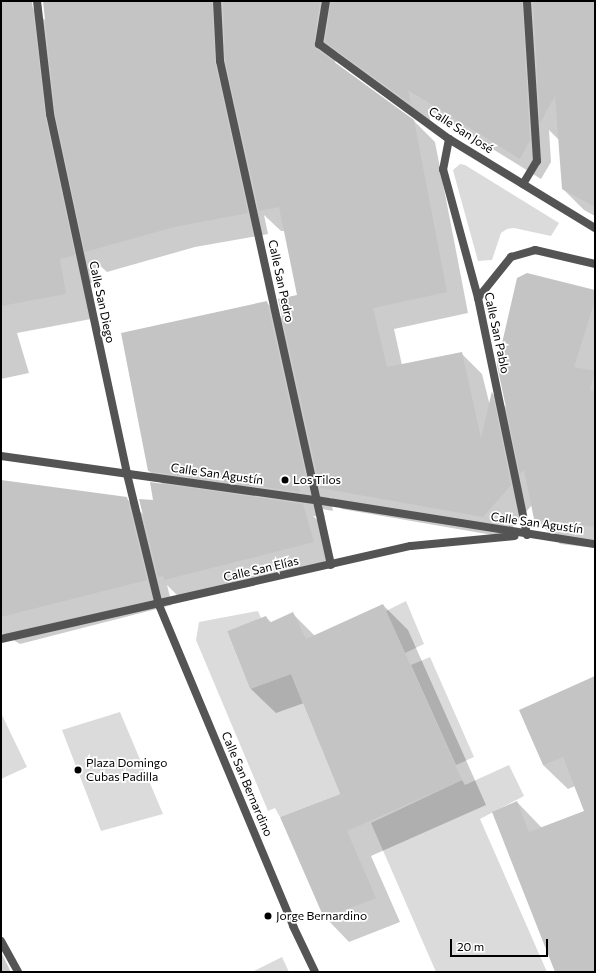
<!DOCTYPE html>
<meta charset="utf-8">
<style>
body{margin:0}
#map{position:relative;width:596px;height:973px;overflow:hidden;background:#fff;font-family:Commissioner,sans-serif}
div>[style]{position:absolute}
.green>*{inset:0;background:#dbdbdb}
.shadow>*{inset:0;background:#0003}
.building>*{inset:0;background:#c4c4c4}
.minor>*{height:8px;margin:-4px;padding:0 4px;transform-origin:4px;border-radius:4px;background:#545454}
.dots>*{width:11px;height:11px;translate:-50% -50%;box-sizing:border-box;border:2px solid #fff;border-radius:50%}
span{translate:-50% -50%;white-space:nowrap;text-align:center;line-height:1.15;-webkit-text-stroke:3.5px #fff;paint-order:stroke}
.street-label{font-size:12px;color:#000}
.poi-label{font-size:12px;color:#000}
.left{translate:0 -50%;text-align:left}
.frame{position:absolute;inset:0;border:2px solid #000;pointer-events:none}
.scale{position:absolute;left:450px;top:939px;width:98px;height:18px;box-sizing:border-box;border:2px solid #000;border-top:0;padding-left:5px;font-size:12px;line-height:14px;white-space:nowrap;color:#000;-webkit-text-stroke:3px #fff;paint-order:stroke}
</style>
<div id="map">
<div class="green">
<i style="clip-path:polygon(460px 164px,465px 165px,559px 223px,551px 236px,514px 228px,507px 229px,501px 233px,492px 260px,478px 261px,454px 174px,453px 170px)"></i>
<i style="clip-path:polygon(406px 601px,424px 644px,405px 653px,386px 611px)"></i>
<i style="clip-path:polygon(258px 611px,261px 618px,227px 631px,250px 689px,291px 674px,340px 794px,280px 817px,275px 808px,268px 811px,196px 640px,199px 622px)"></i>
<i style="clip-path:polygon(430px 657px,474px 757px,456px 765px,411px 665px)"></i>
<i style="clip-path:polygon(120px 712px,163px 814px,101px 831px,62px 730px)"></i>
<i style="clip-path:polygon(1px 713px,27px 767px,1px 779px)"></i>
<i style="clip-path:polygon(509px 765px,524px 796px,480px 819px,547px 972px,436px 972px,371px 823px,462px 780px,465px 785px)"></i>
<i style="clip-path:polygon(282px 957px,289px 972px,252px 972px)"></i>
</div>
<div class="shadow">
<i style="clip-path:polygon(1px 1px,26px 1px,46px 21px,58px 1px,595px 1px,595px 216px,584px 210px,563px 189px,559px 140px,549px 130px,551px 162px,541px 179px,428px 109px,431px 124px,337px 52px,335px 63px,414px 121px,435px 142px,468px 313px,394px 329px,402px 365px,461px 353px,482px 374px,490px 406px,492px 393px,507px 408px,595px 291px,595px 548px,560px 544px,535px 518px,532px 505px,504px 537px,342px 509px,330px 497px,333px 511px,322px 509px,325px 517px,313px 516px,324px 526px,335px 563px,180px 598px,167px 585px,172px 605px,20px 644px,1px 633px,1px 481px,126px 498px,144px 515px,163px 485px,148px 470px,267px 303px,283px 319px,299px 296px,285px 231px,281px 231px,264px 215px,268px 234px,195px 247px,107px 272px,95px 261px,99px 280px,84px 285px,91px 319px,17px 333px,29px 373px,1px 379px)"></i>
<i style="clip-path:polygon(383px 605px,408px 630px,486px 805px,371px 856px,400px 922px,349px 942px,325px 917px,341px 794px,304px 703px,276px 713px,251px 689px,229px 632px,266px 617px,272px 623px,293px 614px,315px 636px)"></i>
<i style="clip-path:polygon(595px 677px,595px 972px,557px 972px,517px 802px,542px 828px,585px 812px,575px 786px,568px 789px,543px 765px)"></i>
<i style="clip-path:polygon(1px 952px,11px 972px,1px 972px)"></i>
</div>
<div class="building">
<i style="clip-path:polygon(1px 1px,32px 1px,45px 115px,75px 255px,60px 259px,66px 294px,1px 306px)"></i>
<i style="clip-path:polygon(43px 1px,212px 1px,215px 62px,248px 213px,174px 227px,85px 252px,55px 113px)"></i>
<i style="clip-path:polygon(223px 1px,320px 1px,314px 43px,315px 48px,414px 120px,447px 292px,373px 308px,387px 367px,462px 352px,481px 438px,492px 391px,511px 485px,483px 517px,320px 488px,278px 299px,297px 295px,279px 207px,259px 211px,225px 60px)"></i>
<i style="clip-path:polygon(331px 1px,522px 1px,530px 140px,520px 159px,408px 90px,411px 104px,325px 42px)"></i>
<i style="clip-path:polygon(533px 1px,595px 1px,595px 207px,562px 189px,555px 96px,540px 123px)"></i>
<i style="clip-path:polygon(527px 273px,595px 290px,595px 300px,574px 367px,595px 371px,590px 390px,595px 392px,595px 527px,534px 519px,524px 470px,520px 474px,497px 365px,517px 278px)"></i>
<i style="clip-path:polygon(267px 301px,308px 486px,298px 484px,300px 492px,148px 471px,121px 333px)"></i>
<i style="clip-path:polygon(1px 480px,127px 497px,147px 580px,1px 617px)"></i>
<i style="clip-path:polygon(150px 482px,303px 504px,314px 542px,164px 580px,163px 576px,158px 577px,139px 499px,153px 500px)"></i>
<i style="clip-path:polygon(383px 604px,462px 780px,347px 831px,376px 898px,324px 918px,280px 817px,340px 794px,291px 674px,250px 689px,227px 631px,266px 616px,269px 623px,293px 612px,306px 639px)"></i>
<i style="clip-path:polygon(595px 676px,595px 972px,555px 972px,492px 812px,517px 801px,529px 832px,584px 811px,563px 757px,543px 765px,519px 710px)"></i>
</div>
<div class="minor">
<i style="left:37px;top:1px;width:114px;rotate:83.4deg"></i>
<i style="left:50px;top:114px;width:368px;rotate:77.9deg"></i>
<i style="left:127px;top:474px;width:135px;rotate:76.3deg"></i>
<i style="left:159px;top:605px;width:348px;rotate:67.3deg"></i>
<i style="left:293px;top:926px;width:51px;rotate:64.4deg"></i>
<i style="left:217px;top:1px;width:60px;rotate:87.1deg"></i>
<i style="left:220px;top:61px;width:516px;rotate:77.58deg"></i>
<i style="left:326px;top:1px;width:44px;rotate:99.2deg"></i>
<i style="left:319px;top:44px;width:161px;rotate:36.2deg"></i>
<i style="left:449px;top:139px;width:171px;rotate:31.4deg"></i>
<i style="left:449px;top:139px;width:31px;rotate:101deg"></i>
<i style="left:443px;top:169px;width:134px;rotate:74.8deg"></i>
<i style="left:478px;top:298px;width:242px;rotate:78.3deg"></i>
<i style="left:523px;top:184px;width:27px;rotate:-59deg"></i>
<i style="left:537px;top:161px;width:160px;rotate:-93.6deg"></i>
<i style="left:478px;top:298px;width:53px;rotate:-51.2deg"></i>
<i style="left:511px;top:257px;width:25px;rotate:-16deg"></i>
<i style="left:535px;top:250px;width:62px;rotate:13.1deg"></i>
<i style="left:1px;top:456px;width:318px;rotate:8deg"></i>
<i style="left:316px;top:500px;width:282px;rotate:9deg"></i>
<i style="left:1px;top:639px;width:420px;rotate:-12.8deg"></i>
<i style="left:411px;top:546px;width:104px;rotate:-5.5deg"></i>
<i style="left:1px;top:941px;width:35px;rotate:61deg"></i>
</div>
<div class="dots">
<i style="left:285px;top:480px;background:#000"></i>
<i style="left:78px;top:770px;background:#000"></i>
<i style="left:268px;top:916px;background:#000"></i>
</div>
<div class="street-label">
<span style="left:461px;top:130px;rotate:33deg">Calle San José</span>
<span style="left:281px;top:281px;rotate:78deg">Calle San Pedro</span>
<span style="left:102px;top:302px;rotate:78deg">Calle San Diego</span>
<span style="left:497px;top:333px;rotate:78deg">Calle San Pablo</span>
<span style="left:217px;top:474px;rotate:8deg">Calle San Agustín</span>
<span style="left:537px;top:523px;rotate:8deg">Calle San Agustín</span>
<span style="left:261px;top:569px;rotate:-13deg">Calle San Elías</span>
<span style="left:247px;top:784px;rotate:67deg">Calle San Bernardino</span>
</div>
<div class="poi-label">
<span class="left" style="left:293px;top:480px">Los Tilos</span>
<span class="left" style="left:86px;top:770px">Plaza Domingo<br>Cubas Padilla</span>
<span class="left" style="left:276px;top:916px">Jorge Bernardino</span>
</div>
<div class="frame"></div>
<div class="scale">20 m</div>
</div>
